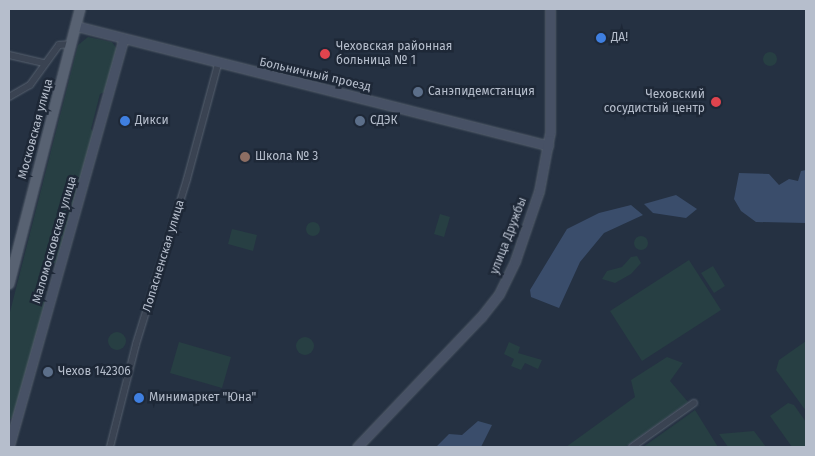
<!DOCTYPE html>
<meta charset="utf-8">
<style>
body{margin:0}
#map{position:relative;width:815px;height:456px;overflow:hidden;background:#253142;font-family:"Fira Sans",sans-serif}
div>[style]{position:absolute}
.green>*{inset:0;background:#273f43}
.round{border-radius:50%}
.water>*{inset:0;background:#3a4d6b}
.roads{filter:drop-shadow(0 0 1px #57616f) drop-shadow(0 0 1px #57616f)}
.street>*{height:6px;margin:-3px;padding:0 3px;transform-origin:3px;border-radius:3px;background:#3a4352}
.secondary>*{height:9px;margin:-4.5px;padding:0 4.5px;transform-origin:4.5px;border-radius:4.5px;background:#475165}
.primary>*{height:10px;margin:-5px;padding:0 5px;transform-origin:5px;border-radius:5px;background:#586272}
.dots>*{width:14px;height:14px;translate:-50% -50%;box-sizing:border-box;border:2px solid #1e2837;border-radius:50%}
span{translate:-50% -50%;white-space:nowrap;text-align:center;line-height:1.15;-webkit-text-stroke:5px #1e2837;paint-order:stroke}
.poi-label{font-size:12px;color:#b6becc}
.left{translate:0 -50%;text-align:left}
.right{translate:-100% -50%;text-align:right}
.street-label{font-size:12px;color:#b6becc}
.frame{position:absolute;inset:0;border:10px solid #b6becc;pointer-events:none}
</style>
<div id="map">
<div class="green">
<i style="clip-path:polygon(88px 37px,112px 42px,117px 49px,106px 91px,100px 94px,91px 129px,94px 133px,58px 261px,53px 264px,43px 298px,46px 303px,13px 417px,9px 420px,9px 316px,78px 45px)"></i>
<i class="round" style="left:763px;top:52px;width:14px;height:14px"></i>
<i style="clip-path:polygon(440px 214px,450px 217px,444px 237px,434px 234px)"></i>
<i class="round" style="left:306px;top:222px;width:14px;height:14px"></i>
<i style="clip-path:polygon(232px 229px,257px 235px,253px 251px,228px 244px)"></i>
<i class="round" style="left:634px;top:236px;width:14px;height:14px"></i>
<i style="clip-path:polygon(637px 256px,641px 263px,631px 274px,615px 283px,602px 279px,607px 271px,622px 267px,631px 257px)"></i>
<i style="clip-path:polygon(689px 260px,721px 310px,642px 361px,610px 311px)"></i>
<i style="clip-path:polygon(713px 266px,725px 286px,714px 293px,701px 273px)"></i>
<i class="round" style="left:108px;top:332px;width:18px;height:18px"></i>
<i class="round" style="left:296px;top:337px;width:18px;height:18px"></i>
<i style="clip-path:polygon(806px 341px,806px 411px,776px 370px,779px 360px)"></i>
<i style="clip-path:polygon(179px 342px,231px 357px,222px 388px,170px 373px)"></i>
<i style="clip-path:polygon(509px 342px,520px 347px,518px 353px,542px 360px,538px 369px,525px 363px,521px 370px,511px 366px,514px 359px,504px 354px)"></i>
<i style="clip-path:polygon(667px 357px,683px 363px,670px 381px,688px 402px,625px 447px,566px 447px,635px 397px,631px 380px)"></i>
<i style="clip-path:polygon(788px 403px,794px 405px,806px 422px,806px 447px,792px 447px,770px 416px)"></i>
<i style="clip-path:polygon(695px 410px,718px 447px,643px 447px)"></i>
<i style="clip-path:polygon(754px 431px,766px 447px,728px 447px,719px 434px)"></i>
</div>
<div class="water">
<i style="clip-path:polygon(806px 170px,806px 223px,756px 222px,741px 211px,734px 199px,739px 173px,769px 174px,779px 185px,789px 179px,798px 181px,801px 171px)"></i>
<i style="clip-path:polygon(676px 195px,697px 209px,686px 218px,653px 213px,644px 204px)"></i>
<i style="clip-path:polygon(631px 205px,643px 215px,604px 233px,580px 262px,559px 308px,531px 297px,530px 290px,567px 229px,599px 213px)"></i>
<i style="clip-path:polygon(478px 421px,492px 425px,481px 447px,436px 447px,449px 434px,462px 435px)"></i>
</div>
<div class="roads">
<div class="street">
<i style="left:9px;top:55px;width:36px;rotate:13deg"></i>
<i style="left:9px;top:97px;width:24px;rotate:-30deg"></i>
<i style="left:30px;top:85px;width:49px;rotate:-54.1deg"></i>
<i style="left:59px;top:45px;width:13px;rotate:-4deg"></i>
<i style="left:110px;top:447px;width:106px;rotate:-75.8deg"></i>
<i style="left:136px;top:344px;width:173px;rotate:-72.8deg"></i>
<i style="left:187px;top:179px;width:119px;rotate:-74.9deg"></i>
<i style="left:632px;top:447px;width:76px;rotate:-35.4deg"></i>
</div>
<div class="secondary">
<i style="left:76px;top:26px;width:487px;rotate:14.2deg"></i>
<i style="left:9px;top:446px;width:422px;rotate:-74.3deg"></i>
<i style="left:357px;top:447px;width:180px;rotate:-46.4deg"></i>
<i style="left:481px;top:317px;width:29px;rotate:-52deg"></i>
<i style="left:499px;top:294px;width:37px;rotate:-64deg"></i>
<i style="left:515px;top:261px;width:74px;rotate:-71.1deg"></i>
<i style="left:539px;top:191px;width:60px;rotate:-79.4deg"></i>
<i style="left:550px;top:132px;width:123px;rotate:-90deg"></i>
</div>
<div class="primary">
<i style="left:9px;top:284px;width:284px;rotate:-75.5deg"></i>
</div>
</div>
<div class="dots">
<i style="left:601px;top:38px;background:#3f7fe0"></i>
<i style="left:325px;top:54px;background:#e0444e"></i>
<i style="left:418px;top:92px;background:#5c6f8a"></i>
<i style="left:716px;top:102px;background:#e0444e"></i>
<i style="left:125px;top:121px;background:#3f7fe0"></i>
<i style="left:360px;top:121px;background:#5c6f8a"></i>
<i style="left:245px;top:157px;background:#8d6e63"></i>
<i style="left:48px;top:372px;background:#5c6f8a"></i>
<i style="left:139px;top:398px;background:#3f7fe0"></i>
</div>
<div class="poi-label">
<span class="left" style="left:611px;top:38px">ДА!</span>
<span class="left" style="left:336px;top:54px">Чеховская районная<br>больница № 1</span>
<span class="left" style="left:428px;top:92px">Санэпидемстанция</span>
<span class="right" style="left:705px;top:102px">Чеховский<br>сосудистый центр</span>
<span class="left" style="left:135px;top:121px">Дикси</span>
<span class="left" style="left:370px;top:121px">СДЭК</span>
<span class="left" style="left:255px;top:157px">Школа № 3</span>
<span class="left" style="left:58px;top:372px">Чехов 142306</span>
<span class="left" style="left:149px;top:398px">Минимаркет "Юна"</span>
</div>
<div class="street-label">
<span style="left:315px;top:75px;rotate:13deg">Больничный проезд</span>
<span style="left:36px;top:129px;rotate:-75deg">Московская улица</span>
<span style="left:509px;top:236px;rotate:-69deg">улица Дружбы</span>
<span style="left:55px;top:240px;rotate:-74deg">Маломосковская улица</span>
<span style="left:164px;top:256px;rotate:-73deg">Лопасненская улица</span>
</div>
<div class="frame"></div>
</div>
